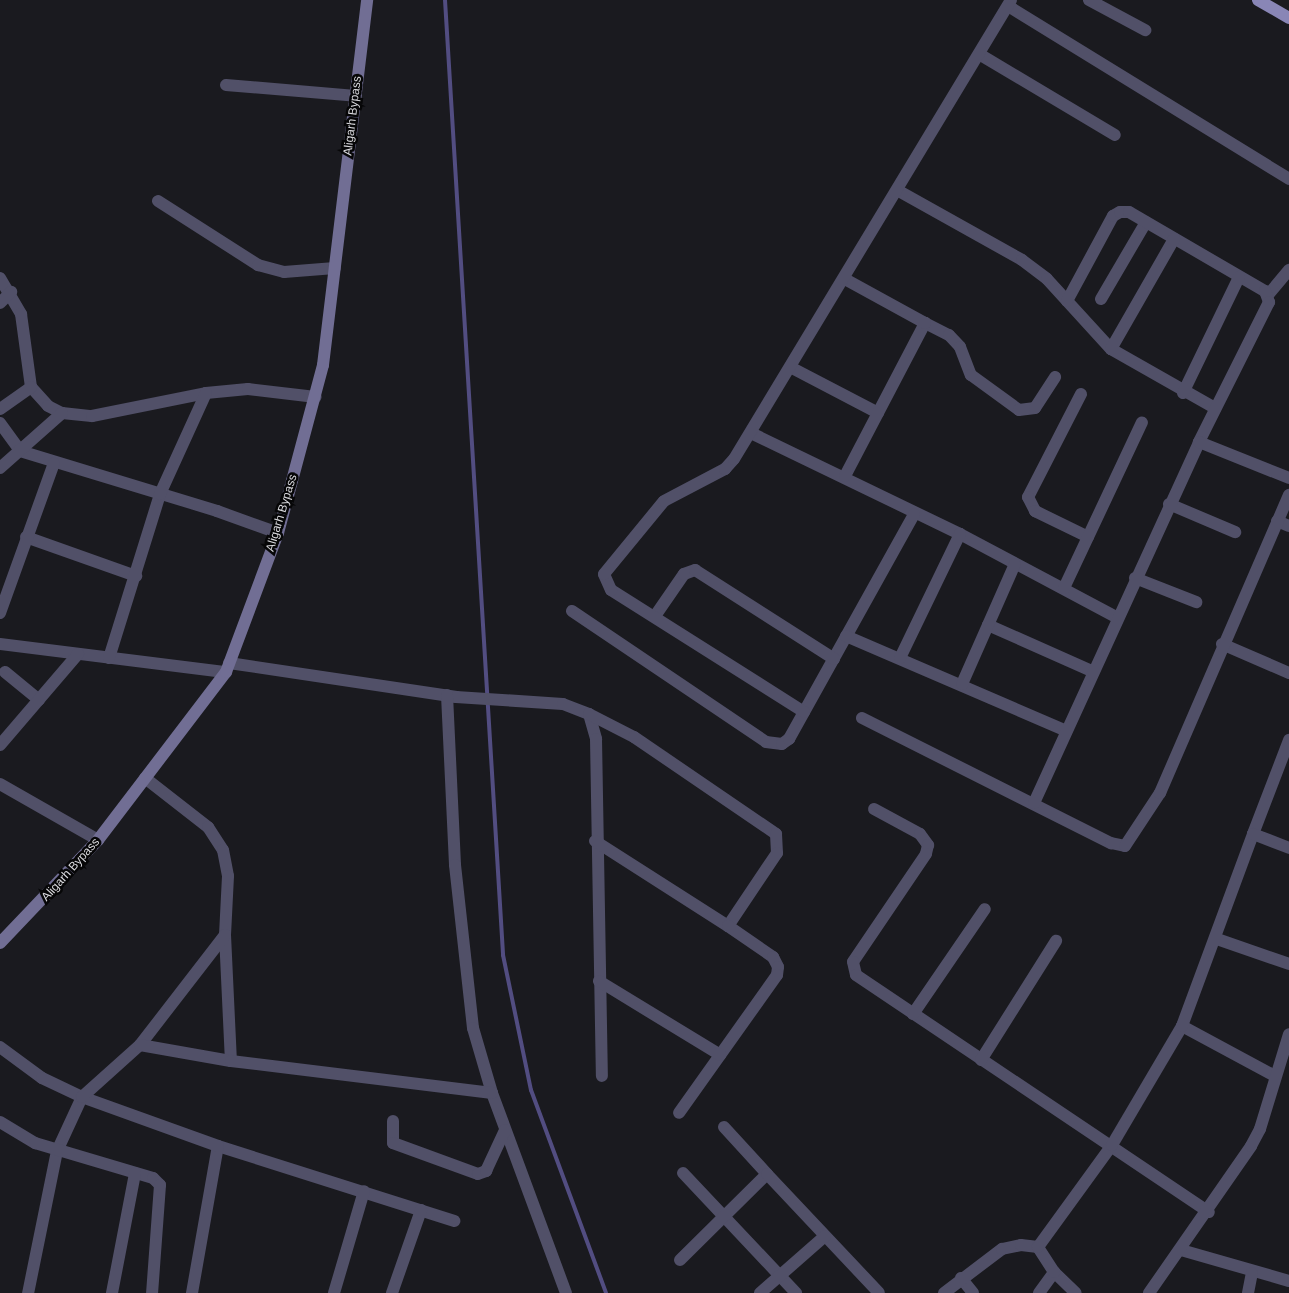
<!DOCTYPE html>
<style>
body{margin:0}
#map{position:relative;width:1289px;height:1293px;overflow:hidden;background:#1a1a1f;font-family:Arial,sans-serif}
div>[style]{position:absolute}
.stream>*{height:4px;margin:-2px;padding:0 2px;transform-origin:2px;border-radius:2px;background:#524d81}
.street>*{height:12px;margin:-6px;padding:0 6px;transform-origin:6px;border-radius:6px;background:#515068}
.secondary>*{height:12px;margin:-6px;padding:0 6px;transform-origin:6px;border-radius:6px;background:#716e94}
.primary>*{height:12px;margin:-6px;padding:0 6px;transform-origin:6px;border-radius:6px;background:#8986b6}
span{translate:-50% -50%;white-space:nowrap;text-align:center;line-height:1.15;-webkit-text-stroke:5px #060607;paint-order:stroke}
.street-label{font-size:12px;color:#dadade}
</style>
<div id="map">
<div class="stream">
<i style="left:445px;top:0;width:957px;rotate:86.52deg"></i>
<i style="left:503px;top:955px;width:138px;rotate:78.3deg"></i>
<i style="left:531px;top:1090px;width:216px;rotate:69.7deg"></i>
</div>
<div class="street">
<i style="left:1089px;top:0;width:64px;rotate:28.2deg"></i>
<i style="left:1008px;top:6px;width:330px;rotate:31.6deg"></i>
<i style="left:979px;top:54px;width:158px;rotate:30.8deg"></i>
<i style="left:226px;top:85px;width:130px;rotate:4.8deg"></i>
<i style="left:897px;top:190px;width:143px;rotate:29.2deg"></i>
<i style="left:1022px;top:260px;width:31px;rotate:37deg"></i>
<i style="left:1047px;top:279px;width:95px;rotate:47.6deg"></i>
<i style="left:1111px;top:349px;width:120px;rotate:29.6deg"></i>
<i style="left:158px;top:201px;width:119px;rotate:32.6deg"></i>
<i style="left:258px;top:265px;width:27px;rotate:15deg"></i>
<i style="left:284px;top:272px;width:51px;rotate:-4.5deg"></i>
<i style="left:0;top:278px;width:42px;rotate:59.7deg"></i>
<i style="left:21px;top:314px;width:74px;rotate:82.2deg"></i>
<i style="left:31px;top:387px;width:25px;rotate:48deg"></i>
<i style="left:48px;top:406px;width:16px;rotate:27deg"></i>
<i style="left:62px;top:413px;width:30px;rotate:6deg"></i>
<i style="left:92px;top:416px;width:116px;rotate:-11.4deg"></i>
<i style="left:206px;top:393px;width:42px;rotate:-5.4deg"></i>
<i style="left:248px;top:389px;width:68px;rotate:6.7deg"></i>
<i style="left:1268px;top:295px;width:33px;rotate:-50deg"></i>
<i style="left:1101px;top:299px;width:89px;rotate:-59.7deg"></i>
<i style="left:1067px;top:301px;width:97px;rotate:-61.6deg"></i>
<i style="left:1113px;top:216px;width:8px;rotate:-30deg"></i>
<i style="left:1120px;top:212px;width:9px"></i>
<i style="left:1129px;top:212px;width:157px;rotate:30.2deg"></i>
<i style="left:1265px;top:291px;width:12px;rotate:70deg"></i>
<i style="left:1269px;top:302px;width:157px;rotate:116.6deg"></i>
<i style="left:0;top:303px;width:16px;rotate:-45deg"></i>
<i style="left:925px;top:323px;width:27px;rotate:27deg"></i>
<i style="left:949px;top:335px;width:16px;rotate:47deg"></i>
<i style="left:960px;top:347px;width:30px;rotate:69deg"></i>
<i style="left:971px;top:375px;width:59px;rotate:36.1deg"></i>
<i style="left:1019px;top:410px;width:16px;rotate:-7deg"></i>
<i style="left:1035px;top:408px;width:37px;rotate:-57deg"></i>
<i style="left:1111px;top:349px;width:127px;rotate:-60.2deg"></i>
<i style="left:792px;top:368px;width:97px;rotate:27.6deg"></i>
<i style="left:1183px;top:393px;width:129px;rotate:-64.2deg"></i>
<i style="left:1081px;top:394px;width:116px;rotate:117.2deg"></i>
<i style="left:1028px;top:497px;width:16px;rotate:63deg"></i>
<i style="left:1035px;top:511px;width:59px;rotate:26.1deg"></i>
<i style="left:0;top:409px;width:38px;rotate:-35deg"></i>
<i style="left:0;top:423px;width:34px;rotate:54deg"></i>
<i style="left:20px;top:451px;width:206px;rotate:16.9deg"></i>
<i style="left:217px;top:511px;width:65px;rotate:19.8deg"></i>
<i style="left:751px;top:433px;width:232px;rotate:25.8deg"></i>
<i style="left:960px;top:534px;width:177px;rotate:28deg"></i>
<i style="left:0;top:468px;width:83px;rotate:-41.6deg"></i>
<i style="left:845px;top:476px;width:173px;rotate:-62.4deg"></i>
<i style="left:925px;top:323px;width:91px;rotate:-151.2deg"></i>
<i style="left:1169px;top:504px;width:72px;rotate:23deg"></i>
<i style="left:1277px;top:521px;width:13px;rotate:23deg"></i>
<i style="left:26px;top:537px;width:117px;rotate:19.5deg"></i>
<i style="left:1135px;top:578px;width:66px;rotate:21.5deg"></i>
<i style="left:1064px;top:588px;width:183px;rotate:-64.8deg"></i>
<i style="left:572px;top:611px;width:234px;rotate:34deg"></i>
<i style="left:766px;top:742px;width:16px;rotate:7deg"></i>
<i style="left:782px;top:744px;width:9px;rotate:-36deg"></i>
<i style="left:789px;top:739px;width:257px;rotate:-60.9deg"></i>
<i style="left:0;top:613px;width:159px;rotate:-70.2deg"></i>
<i style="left:655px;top:616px;width:51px;rotate:-55.4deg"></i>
<i style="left:684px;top:574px;width:12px;rotate:-20deg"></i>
<i style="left:695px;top:570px;width:165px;rotate:32.6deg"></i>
<i style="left:988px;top:625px;width:114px;rotate:23.9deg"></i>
<i style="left:846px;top:636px;width:237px;rotate:23.3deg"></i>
<i style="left:0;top:644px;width:228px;rotate:7.1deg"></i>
<i style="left:1222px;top:644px;width:73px;rotate:23.4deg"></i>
<i style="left:109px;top:658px;width:172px;rotate:-72.7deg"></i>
<i style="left:160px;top:494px;width:111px;rotate:-65.5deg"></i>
<i style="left:900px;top:658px;width:138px;rotate:-64.2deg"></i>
<i style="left:229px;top:663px;width:230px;rotate:8.5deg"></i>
<i style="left:456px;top:697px;width:107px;rotate:3.7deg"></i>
<i style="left:563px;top:704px;width:28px;rotate:21deg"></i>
<i style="left:589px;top:714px;width:26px;rotate:74deg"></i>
<i style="left:596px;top:739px;width:337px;rotate:89deg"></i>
<i style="left:5px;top:672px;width:44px;rotate:39.5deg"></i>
<i style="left:962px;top:684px;width:131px;rotate:-66.2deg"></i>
<i style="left:447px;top:695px;width:170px;rotate:87.3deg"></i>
<i style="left:455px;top:865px;width:164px;rotate:83.7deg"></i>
<i style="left:473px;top:1028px;width:68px;rotate:73.7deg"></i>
<i style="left:492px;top:1093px;width:213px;rotate:69.7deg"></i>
<i style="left:804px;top:712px;width:228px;rotate:-147.7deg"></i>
<i style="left:611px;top:590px;width:17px;rotate:-114deg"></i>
<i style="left:604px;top:574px;width:94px;rotate:-50.6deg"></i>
<i style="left:664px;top:501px;width:69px;rotate:-27.7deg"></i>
<i style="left:725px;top:469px;width:13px;rotate:-48deg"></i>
<i style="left:734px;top:459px;width:536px;rotate:-58.89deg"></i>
<i style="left:589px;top:714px;width:51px;rotate:27.1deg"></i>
<i style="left:634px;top:737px;width:172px;rotate:34.3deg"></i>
<i style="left:776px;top:834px;width:19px;rotate:87deg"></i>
<i style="left:777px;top:853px;width:88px;rotate:123.9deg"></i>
<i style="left:862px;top:718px;width:279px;rotate:26.7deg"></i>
<i style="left:1111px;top:843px;width:14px;rotate:12deg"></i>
<i style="left:1125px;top:846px;width:64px;rotate:-56.6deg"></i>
<i style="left:1160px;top:793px;width:325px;rotate:-66.6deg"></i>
<i style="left:0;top:745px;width:120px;rotate:-49.4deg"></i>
<i style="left:145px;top:778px;width:80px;rotate:37.9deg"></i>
<i style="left:208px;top:827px;width:27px;rotate:57deg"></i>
<i style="left:223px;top:850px;width:26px;rotate:79deg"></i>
<i style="left:228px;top:876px;width:59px;rotate:92.9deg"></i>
<i style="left:225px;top:935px;width:126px;rotate:87.3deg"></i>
<i style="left:0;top:784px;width:113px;rotate:29.7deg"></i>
<i style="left:1034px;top:803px;width:397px;rotate:-65.4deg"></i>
<i style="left:1199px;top:442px;width:97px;rotate:21.8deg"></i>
<i style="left:874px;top:809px;width:52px;rotate:28.5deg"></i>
<i style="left:920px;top:834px;width:14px;rotate:54deg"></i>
<i style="left:928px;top:845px;width:9px;rotate:103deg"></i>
<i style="left:926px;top:854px;width:130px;rotate:124.1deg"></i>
<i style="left:853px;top:962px;width:13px;rotate:77deg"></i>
<i style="left:856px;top:975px;width:425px;rotate:33.9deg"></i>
<i style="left:1253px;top:834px;width:101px;rotate:-69deg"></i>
<i style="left:595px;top:841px;width:158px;rotate:32.6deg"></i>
<i style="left:728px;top:926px;width:55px;rotate:34.6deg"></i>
<i style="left:773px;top:957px;width:11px;rotate:63deg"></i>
<i style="left:778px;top:967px;width:8px;rotate:97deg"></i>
<i style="left:777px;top:975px;width:169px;rotate:125.4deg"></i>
<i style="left:1217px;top:939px;width:76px;rotate:19.1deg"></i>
<i style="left:599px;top:981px;width:142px;rotate:31.4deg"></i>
<i style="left:913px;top:1014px;width:127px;rotate:-55.6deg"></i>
<i style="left:1182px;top:1026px;width:106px;rotate:28.3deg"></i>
<i style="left:140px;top:1045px;width:139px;rotate:-52.3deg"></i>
<i style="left:0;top:1047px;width:52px;rotate:36.4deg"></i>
<i style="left:42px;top:1078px;width:44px;rotate:25.4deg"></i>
<i style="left:82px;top:1097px;width:60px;rotate:114.8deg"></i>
<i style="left:57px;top:1151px;width:145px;rotate:101.5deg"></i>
<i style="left:981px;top:1060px;width:141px;rotate:-57.8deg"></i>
<i style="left:393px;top:1121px;width:22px;rotate:90deg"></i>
<i style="left:393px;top:1143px;width:90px;rotate:20deg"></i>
<i style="left:478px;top:1174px;width:9px;rotate:-21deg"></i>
<i style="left:486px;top:1171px;width:45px;rotate:-65.1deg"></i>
<i style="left:0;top:1122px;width:41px;rotate:31deg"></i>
<i style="left:35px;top:1143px;width:123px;rotate:16.5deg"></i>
<i style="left:153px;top:1178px;width:10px;rotate:45deg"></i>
<i style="left:160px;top:1185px;width:108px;rotate:94.2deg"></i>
<i style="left:724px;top:1127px;width:64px;rotate:47.5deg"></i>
<i style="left:218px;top:1146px;width:248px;rotate:17.6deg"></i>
<i style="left:683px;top:1173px;width:165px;rotate:46.7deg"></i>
<i style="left:1181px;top:1250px;width:112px;rotate:16deg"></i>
<i style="left:680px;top:1260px;width:122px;rotate:-44.7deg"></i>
<i style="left:767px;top:1174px;width:163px;rotate:46.7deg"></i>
<i style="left:1054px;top:1272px;width:30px;rotate:44deg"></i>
<i style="left:961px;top:1278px;width:19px;rotate:51deg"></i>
<i style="left:112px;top:1293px;width:122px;rotate:-79.1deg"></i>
<i style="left:192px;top:1293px;width:149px;rotate:-80deg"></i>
<i style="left:218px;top:1146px;width:145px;rotate:-160.2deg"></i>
<i style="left:82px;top:1097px;width:78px;rotate:-41.9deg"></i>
<i style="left:140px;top:1045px;width:92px;rotate:10deg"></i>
<i style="left:231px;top:1061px;width:263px;rotate:7deg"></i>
<i style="left:334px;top:1293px;width:106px;rotate:-73.6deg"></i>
<i style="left:392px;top:1293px;width:88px;rotate:-70.7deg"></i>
<i style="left:760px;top:1293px;width:86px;rotate:-41.2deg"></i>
<i style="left:944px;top:1293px;width:73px;rotate:-37.2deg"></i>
<i style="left:1002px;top:1249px;width:19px;rotate:-12deg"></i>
<i style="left:1021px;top:1245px;width:17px;rotate:7deg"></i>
<i style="left:1039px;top:1293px;width:26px;rotate:-54deg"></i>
<i style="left:1054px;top:1272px;width:30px;rotate:-123deg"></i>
<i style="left:1038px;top:1247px;width:126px;rotate:-54deg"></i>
<i style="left:1112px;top:1145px;width:138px;rotate:-59.5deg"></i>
<i style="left:1182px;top:1026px;width:205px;rotate:-69.7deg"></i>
<i style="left:1253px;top:834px;width:39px;rotate:21deg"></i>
<i style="left:1149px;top:1293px;width:179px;rotate:-55.2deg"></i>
<i style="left:1251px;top:1146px;width:19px;rotate:-62deg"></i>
<i style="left:1260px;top:1129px;width:99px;rotate:-73deg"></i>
<i style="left:1248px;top:1293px;width:20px;rotate:-79deg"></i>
</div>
<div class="secondary">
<i style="left:0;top:943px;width:142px;rotate:-46.4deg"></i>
<i style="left:98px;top:840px;width:211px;rotate:-52.7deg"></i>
<i style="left:226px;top:672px;width:148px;rotate:-69.5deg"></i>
<i style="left:278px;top:533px;width:174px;rotate:-75deg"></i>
<i style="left:323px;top:365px;width:368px;rotate:-83.1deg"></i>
</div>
<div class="primary">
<i style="left:1258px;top:0;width:36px;rotate:30deg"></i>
</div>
<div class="street-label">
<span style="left:353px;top:116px;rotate:-83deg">Aligarh Bypass</span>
<span style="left:282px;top:513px;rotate:-73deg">Aligarh Bypass</span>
<span style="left:71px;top:870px;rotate:-48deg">Aligarh Bypass</span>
</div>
</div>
